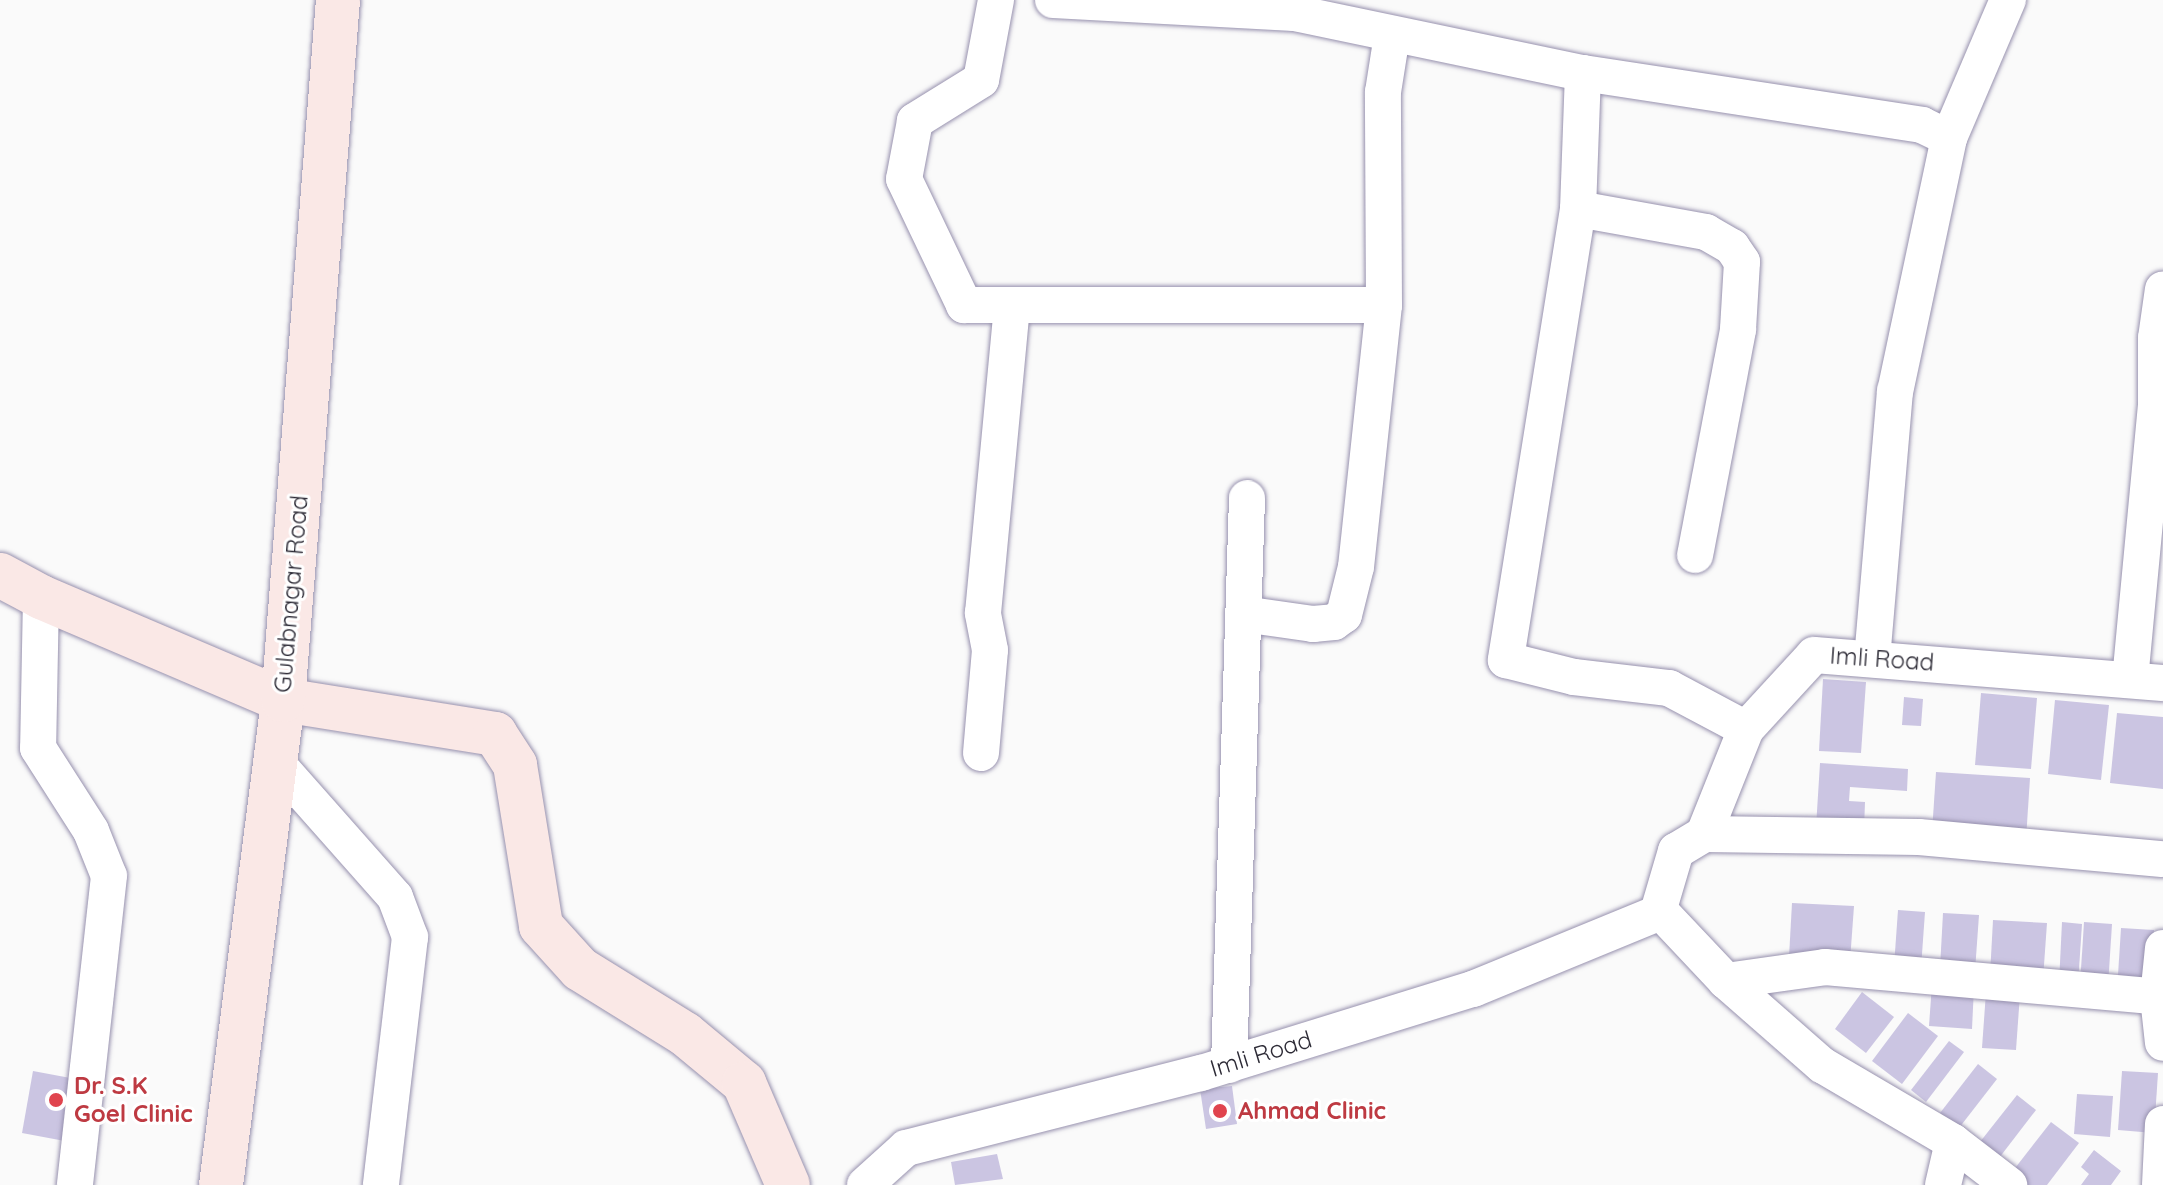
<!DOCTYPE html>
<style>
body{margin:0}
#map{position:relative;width:2163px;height:1185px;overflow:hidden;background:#fafafa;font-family:Quicksand,sans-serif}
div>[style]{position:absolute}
.building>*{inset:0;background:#cbc5e2}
.roads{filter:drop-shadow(0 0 2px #9791ae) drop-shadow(0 0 2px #9791ae)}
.street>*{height:36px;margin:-18px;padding:0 18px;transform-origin:18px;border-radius:18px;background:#fff}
.secondary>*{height:44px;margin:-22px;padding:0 22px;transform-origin:22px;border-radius:22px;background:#fae8e6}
.dots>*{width:22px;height:22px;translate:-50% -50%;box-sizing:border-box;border:4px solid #fff;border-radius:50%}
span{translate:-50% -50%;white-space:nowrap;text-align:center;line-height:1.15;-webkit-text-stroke:6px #fff;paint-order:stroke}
.street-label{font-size:24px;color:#2d2b36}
.health-label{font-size:24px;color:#be3a42;font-weight:700}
.left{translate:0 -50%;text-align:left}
</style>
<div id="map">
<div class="building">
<i style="clip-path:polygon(1823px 679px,1866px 682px,1861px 753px,1819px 751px)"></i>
<i style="clip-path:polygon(1981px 693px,2037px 698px,2031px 769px,1975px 765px)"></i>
<i style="clip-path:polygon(1904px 697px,1923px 699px,1921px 726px,1902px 725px)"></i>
<i style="clip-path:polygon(2055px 700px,2109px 705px,2101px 780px,2048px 774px)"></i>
<i style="clip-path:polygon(2117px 713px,2163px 717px,2163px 789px,2110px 783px)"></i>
<i style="clip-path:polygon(1820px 763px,1908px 769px,1907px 791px,1850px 787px,1849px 801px,1865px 802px,1864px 830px,1816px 827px)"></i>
<i style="clip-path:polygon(1936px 772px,2030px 778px,2026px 839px,1932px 832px)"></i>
<i style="clip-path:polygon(1792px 903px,1854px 906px,1850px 961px,1789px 957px)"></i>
<i style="clip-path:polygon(1898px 910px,1925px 912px,1921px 968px,1894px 966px)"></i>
<i style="clip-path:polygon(1943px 913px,1979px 915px,1975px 971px,1940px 968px)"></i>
<i style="clip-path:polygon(1993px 920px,2047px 923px,2043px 979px,1990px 975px)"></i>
<i style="clip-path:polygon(2062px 922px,2082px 924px,2078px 984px,2059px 983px)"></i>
<i style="clip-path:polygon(2084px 922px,2112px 924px,2108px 986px,2080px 985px)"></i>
<i style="clip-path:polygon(2121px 928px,2154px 930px,2151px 993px,2117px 991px)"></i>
<i style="clip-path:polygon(1932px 984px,1974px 987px,1972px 1029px,1929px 1026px)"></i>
<i style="clip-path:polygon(1862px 992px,1894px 1017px,1866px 1053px,1835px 1029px)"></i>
<i style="clip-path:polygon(1986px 992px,2020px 994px,2016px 1050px,1982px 1048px)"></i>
<i style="clip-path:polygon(1908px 1013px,1938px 1036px,1902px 1084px,1872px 1061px)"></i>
<i style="clip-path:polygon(1949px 1041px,1964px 1052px,1926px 1102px,1911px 1090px)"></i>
<i style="clip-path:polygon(1978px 1064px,1997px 1079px,1959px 1128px,1940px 1113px)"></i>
<i style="clip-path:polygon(33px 1071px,81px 1080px,70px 1142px,22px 1133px)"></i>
<i style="clip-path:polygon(2122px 1071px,2158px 1073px,2154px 1133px,2118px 1130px)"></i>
<i style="clip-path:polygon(1232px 1086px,1237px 1124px,1206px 1129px,1200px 1089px)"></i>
<i style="clip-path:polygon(2077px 1094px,2113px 1096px,2110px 1137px,2074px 1134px)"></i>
<i style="clip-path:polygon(2017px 1095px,2036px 1110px,1996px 1162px,1976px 1147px)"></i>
<i style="clip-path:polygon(2051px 1122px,2079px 1143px,2047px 1185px,2028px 1185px,2012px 1172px)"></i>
<i style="clip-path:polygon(2094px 1150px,2121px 1171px,2111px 1185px,2081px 1185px,2089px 1174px,2081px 1167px)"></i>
<i style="clip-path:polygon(997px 1154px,1003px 1179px,955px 1185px,951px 1162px)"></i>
</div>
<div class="roads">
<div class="street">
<i style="left:996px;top:0;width:81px;rotate:100.6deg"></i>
<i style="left:981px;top:80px;width:78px;rotate:148.2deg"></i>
<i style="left:915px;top:121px;width:59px;rotate:100.7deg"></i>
<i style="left:904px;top:179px;width:140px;rotate:64.5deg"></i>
<i style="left:964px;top:305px;width:420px"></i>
<i style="left:1053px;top:0;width:242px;rotate:3.1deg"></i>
<i style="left:1295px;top:13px;width:294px;rotate:11.8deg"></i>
<i style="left:1583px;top:73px;width:343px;rotate:8.7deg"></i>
<i style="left:1922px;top:125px;width:30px;rotate:26deg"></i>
<i style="left:1949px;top:138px;width:259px;rotate:102deg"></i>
<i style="left:1895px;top:391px;width:269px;rotate:94.9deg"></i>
<i style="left:1583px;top:73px;width:136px;rotate:92.1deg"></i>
<i style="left:1578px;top:209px;width:457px;rotate:99.1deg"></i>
<i style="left:1506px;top:660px;width:70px;rotate:14deg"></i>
<i style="left:1574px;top:677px;width:96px;rotate:6.6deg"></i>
<i style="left:1669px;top:688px;width:87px;rotate:28deg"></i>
<i style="left:1949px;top:138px;width:150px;rotate:-66.9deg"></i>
<i style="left:1578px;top:209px;width:130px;rotate:10.2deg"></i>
<i style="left:1706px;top:232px;width:30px;rotate:30deg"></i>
<i style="left:1732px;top:247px;width:18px;rotate:56deg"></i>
<i style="left:1742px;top:262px;width:68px;rotate:93.4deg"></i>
<i style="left:1738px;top:330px;width:229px;rotate:100.8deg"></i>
<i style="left:41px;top:597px;width:151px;rotate:91.1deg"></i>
<i style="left:38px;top:748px;width:98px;rotate:57.4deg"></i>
<i style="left:91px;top:831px;width:48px;rotate:68.2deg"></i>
<i style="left:109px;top:876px;width:311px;rotate:96.3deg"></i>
<i style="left:1243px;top:614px;width:71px;rotate:8.1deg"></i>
<i style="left:1313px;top:624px;width:21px;rotate:-5deg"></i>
<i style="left:1334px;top:622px;width:12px;rotate:-35deg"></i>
<i style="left:1344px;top:615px;width:49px;rotate:-76deg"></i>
<i style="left:1356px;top:567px;width:263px;rotate:-83.9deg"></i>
<i style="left:1384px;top:305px;width:213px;rotate:-90.3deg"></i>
<i style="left:1383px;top:92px;width:58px;rotate:-81deg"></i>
<i style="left:2130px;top:680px;width:274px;rotate:-84.6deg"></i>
<i style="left:2156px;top:407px;width:69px;rotate:-90deg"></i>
<i style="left:2156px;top:338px;width:49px;rotate:-81.9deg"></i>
<i style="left:981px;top:753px;width:103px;rotate:-85deg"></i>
<i style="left:990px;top:650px;width:38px;rotate:-101deg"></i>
<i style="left:983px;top:613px;width:307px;rotate:-84.6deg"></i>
<i style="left:273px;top:759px;width:184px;rotate:48.5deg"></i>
<i style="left:395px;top:897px;width:43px;rotate:69.4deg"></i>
<i style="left:410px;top:937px;width:250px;rotate:96.7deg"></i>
<i style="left:1704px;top:834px;width:215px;rotate:0.8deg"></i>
<i style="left:1919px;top:837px;width:244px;rotate:5.2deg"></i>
<i style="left:1658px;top:912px;width:64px;rotate:-73.6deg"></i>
<i style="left:1676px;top:851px;width:33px;rotate:-31deg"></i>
<i style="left:1704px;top:834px;width:113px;rotate:-68.2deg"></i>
<i style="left:1746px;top:729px;width:100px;rotate:-47.4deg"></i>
<i style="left:1814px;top:655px;width:350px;rotate:4.6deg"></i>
<i style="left:2163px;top:948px;width:49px;rotate:95.8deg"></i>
<i style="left:2158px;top:997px;width:46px;rotate:83.8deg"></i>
<i style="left:1726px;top:981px;width:100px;rotate:-8deg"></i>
<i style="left:1825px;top:967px;width:334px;rotate:5.1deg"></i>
<i style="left:1229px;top:1065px;width:567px;rotate:-88.18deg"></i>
<i style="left:865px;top:1185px;width:55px;rotate:-42.1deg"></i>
<i style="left:906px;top:1148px;width:304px;rotate:-14.3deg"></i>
<i style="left:1201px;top:1073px;width:285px;rotate:-17.2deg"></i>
<i style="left:1473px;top:989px;width:203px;rotate:-22.3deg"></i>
<i style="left:1661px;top:912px;width:95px;rotate:46.7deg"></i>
<i style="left:1726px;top:981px;width:128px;rotate:41.2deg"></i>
<i style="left:1822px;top:1065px;width:152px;rotate:30.4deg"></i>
<i style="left:1953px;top:1142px;width:71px;rotate:37.5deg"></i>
<i style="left:1943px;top:1185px;width:44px;rotate:-76.9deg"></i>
<i style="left:2160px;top:1185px;width:61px;rotate:-87.2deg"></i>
</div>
<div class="secondary">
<i style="left:0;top:575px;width:47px;rotate:28.2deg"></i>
<i style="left:41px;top:597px;width:263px;rotate:23.1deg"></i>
<i style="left:283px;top:700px;width:215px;rotate:9.1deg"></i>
<i style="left:495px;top:734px;width:37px;rotate:57deg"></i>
<i style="left:515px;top:765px;width:163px;rotate:80.8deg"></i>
<i style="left:541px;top:926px;width:58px;rotate:47.8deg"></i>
<i style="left:580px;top:969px;width:123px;rotate:31.8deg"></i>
<i style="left:685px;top:1034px;width:77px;rotate:39.7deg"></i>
<i style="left:744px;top:1083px;width:111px;rotate:66.7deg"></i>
<i style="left:221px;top:1185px;width:489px;rotate:-82.7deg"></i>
<i style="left:283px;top:700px;width:702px;rotate:-85.51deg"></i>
</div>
</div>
<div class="dots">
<i style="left:56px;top:1100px;background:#e0444e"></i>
<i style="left:1220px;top:1111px;background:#e0444e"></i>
</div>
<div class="street-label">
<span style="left:291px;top:594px;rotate:-85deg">Gulabnagar Road</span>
<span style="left:1882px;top:659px;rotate:4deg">Imli Road</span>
<span style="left:1261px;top:1054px;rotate:-17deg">Imli Road</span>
</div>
<div class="health-label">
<span class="left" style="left:74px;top:1100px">Dr. S.K<br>Goel Clinic</span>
<span class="left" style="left:1238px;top:1111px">Ahmad Clinic</span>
</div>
</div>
